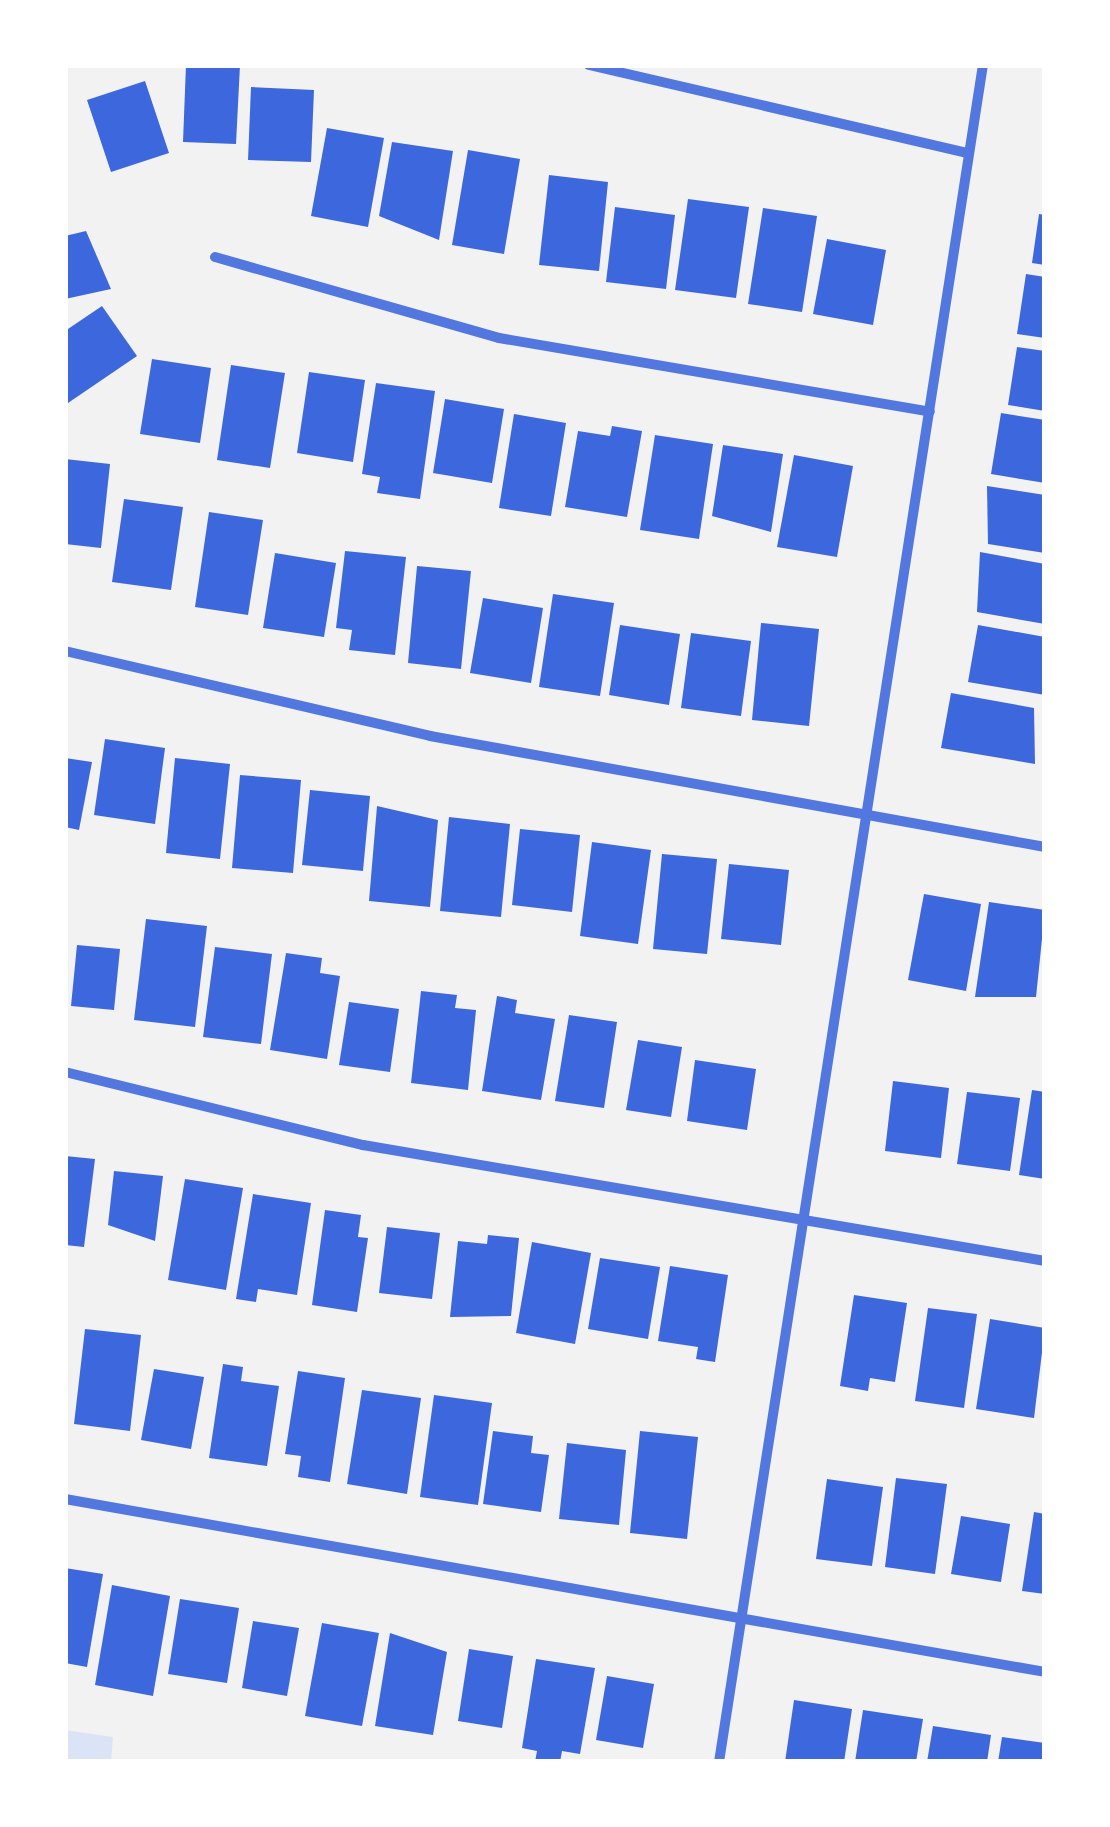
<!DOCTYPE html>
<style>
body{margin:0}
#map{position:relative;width:1110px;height:1827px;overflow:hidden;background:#f2f2f2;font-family:"Times New Roman",serif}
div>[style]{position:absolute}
.green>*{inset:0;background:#dbe4f7}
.building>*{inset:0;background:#3d67dc}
.minor>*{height:10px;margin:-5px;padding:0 5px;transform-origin:5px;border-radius:5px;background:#5277de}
span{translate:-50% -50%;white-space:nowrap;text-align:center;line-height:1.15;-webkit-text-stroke:8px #fff;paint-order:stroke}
.frame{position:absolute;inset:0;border:68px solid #fff;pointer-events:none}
</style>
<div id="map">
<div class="green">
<i style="clip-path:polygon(65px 1730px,113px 1737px,111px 1762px,65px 1762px)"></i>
</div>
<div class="building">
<i style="clip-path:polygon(186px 65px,240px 65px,236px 144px,183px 142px)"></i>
<i style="clip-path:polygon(145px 81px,169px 153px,111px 172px,87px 100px)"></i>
<i style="clip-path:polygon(251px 87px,314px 90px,311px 162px,248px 160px)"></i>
<i style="clip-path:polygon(327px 128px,384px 138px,368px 227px,311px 216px)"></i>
<i style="clip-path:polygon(392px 142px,453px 151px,439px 240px,379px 216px)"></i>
<i style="clip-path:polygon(468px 150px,520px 159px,504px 254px,452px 245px)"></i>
<i style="clip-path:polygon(549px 175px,608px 182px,599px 271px,539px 265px)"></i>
<i style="clip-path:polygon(688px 199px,749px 207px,736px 298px,675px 290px)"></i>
<i style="clip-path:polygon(615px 207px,675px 215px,666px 289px,606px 282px)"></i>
<i style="clip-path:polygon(763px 208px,817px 216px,802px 312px,748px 304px)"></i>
<i style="clip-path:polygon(1039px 214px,1045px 215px,1045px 265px,1032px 263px)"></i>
<i style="clip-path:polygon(86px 231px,111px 289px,65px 299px,65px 236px)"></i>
<i style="clip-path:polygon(827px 239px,886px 250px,873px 325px,813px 314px)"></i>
<i style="clip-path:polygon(1026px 274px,1045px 277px,1045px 338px,1017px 334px)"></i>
<i style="clip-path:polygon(102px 306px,137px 356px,68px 403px,65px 331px)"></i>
<i style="clip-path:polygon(1017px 347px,1045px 351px,1045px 411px,1008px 405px)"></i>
<i style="clip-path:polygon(152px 359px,211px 368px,200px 443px,140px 434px)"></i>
<i style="clip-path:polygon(231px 365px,285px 373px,270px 468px,217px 460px)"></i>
<i style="clip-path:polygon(309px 372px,365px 380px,353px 462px,297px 453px)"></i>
<i style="clip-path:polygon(376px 383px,435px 391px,420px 499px,377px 493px,380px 477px,362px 474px)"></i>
<i style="clip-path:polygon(445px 399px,504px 409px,492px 483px,433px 473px)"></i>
<i style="clip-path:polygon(1001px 413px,1045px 420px,1045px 483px,991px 474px)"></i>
<i style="clip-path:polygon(514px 414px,566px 423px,551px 516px,499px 508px)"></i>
<i style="clip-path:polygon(612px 426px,642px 431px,627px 517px,565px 507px,578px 431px,610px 436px)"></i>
<i style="clip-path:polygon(655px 435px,713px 444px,699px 539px,640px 530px)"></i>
<i style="clip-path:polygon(723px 445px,783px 454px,771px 532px,712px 516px)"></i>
<i style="clip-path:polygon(794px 455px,853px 466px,837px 557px,777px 547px)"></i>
<i style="clip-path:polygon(65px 459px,110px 464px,101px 548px,65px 544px)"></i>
<i style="clip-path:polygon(987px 486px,1045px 495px,1045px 553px,988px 544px)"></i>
<i style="clip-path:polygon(124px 499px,183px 507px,171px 590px,112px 582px)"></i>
<i style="clip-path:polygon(209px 512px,263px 520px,248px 615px,195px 607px)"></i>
<i style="clip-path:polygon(345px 551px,406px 557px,395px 655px,349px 650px,352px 630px,336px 628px)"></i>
<i style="clip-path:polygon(980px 552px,1045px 564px,1045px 624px,977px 612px)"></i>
<i style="clip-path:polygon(275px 553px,336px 563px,324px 637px,263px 628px)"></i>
<i style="clip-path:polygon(417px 566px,471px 571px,461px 669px,408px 663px)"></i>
<i style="clip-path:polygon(553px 594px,614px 603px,600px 696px,539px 687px)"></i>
<i style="clip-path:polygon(483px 598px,543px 608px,531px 683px,470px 673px)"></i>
<i style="clip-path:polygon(761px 623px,819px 629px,809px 726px,752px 720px)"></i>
<i style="clip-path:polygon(620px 625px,680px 634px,669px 705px,609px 695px)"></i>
<i style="clip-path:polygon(978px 625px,1045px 637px,1045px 695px,968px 682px)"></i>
<i style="clip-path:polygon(691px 633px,751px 641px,741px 716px,681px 708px)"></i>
<i style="clip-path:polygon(951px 693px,1034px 708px,1035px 764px,941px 748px)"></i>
<i style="clip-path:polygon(105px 739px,165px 748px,155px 824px,94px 815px)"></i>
<i style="clip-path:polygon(65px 758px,92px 762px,79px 830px,65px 827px)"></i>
<i style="clip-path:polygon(175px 758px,230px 764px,220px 859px,166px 853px)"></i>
<i style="clip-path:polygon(240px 775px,301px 780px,293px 873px,232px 868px)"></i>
<i style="clip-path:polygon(310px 790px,370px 796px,363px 871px,302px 865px)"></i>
<i style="clip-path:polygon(377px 806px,438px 820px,430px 907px,369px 901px)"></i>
<i style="clip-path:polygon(449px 817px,510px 824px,501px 917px,440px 911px)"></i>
<i style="clip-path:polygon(520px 829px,580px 835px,572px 912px,512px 905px)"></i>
<i style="clip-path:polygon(592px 842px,651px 850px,638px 944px,580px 936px)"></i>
<i style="clip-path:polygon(662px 854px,717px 859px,707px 954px,653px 949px)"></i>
<i style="clip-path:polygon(729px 864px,789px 870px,781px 945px,721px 939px)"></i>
<i style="clip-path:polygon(924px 894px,981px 904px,966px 991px,908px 980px)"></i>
<i style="clip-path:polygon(989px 902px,1045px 910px,1036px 997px,975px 997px)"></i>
<i style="clip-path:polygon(146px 919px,207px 926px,195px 1027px,134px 1020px)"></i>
<i style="clip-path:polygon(77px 945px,120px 949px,114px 1010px,71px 1006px)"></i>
<i style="clip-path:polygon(215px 947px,272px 954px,261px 1044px,203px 1037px)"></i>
<i style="clip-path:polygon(286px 953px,322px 958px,320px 973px,340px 976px,327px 1059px,270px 1050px)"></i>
<i style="clip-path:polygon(421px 991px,457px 995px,455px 1008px,476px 1010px,468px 1090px,411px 1083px)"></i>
<i style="clip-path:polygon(497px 996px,517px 1000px,515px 1013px,555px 1019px,541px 1100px,482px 1091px)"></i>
<i style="clip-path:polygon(349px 1002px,399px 1009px,390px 1072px,339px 1065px)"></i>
<i style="clip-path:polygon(569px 1015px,617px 1022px,604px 1108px,555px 1101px)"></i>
<i style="clip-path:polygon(638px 1040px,682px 1047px,671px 1117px,626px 1110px)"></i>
<i style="clip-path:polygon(695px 1060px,756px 1069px,747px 1130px,687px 1121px)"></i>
<i style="clip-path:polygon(893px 1081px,949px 1088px,941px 1158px,885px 1151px)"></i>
<i style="clip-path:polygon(1032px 1090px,1045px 1092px,1045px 1179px,1019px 1175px)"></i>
<i style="clip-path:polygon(967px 1092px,1020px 1098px,1010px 1171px,957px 1164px)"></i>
<i style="clip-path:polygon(65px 1156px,95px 1159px,84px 1247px,65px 1245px)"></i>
<i style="clip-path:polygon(114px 1171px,163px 1176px,155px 1241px,108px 1225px)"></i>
<i style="clip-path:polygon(185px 1179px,243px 1188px,226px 1290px,168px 1280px)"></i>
<i style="clip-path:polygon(253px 1194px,311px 1203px,297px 1295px,258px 1289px,256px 1302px,236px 1299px)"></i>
<i style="clip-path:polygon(325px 1210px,361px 1215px,358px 1237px,368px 1238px,357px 1312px,312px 1305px)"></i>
<i style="clip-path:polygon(387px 1227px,440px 1233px,432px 1299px,379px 1293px)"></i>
<i style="clip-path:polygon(488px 1235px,519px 1238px,511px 1316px,450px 1317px,458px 1241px,487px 1244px)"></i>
<i style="clip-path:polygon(532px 1242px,591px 1253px,575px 1344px,516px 1333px)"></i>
<i style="clip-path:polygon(600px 1258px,660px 1267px,648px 1339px,588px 1329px)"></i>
<i style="clip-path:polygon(670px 1266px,728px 1275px,715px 1362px,696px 1359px,698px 1347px,658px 1341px)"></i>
<i style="clip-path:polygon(854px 1295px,907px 1303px,895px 1382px,870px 1378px,868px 1391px,840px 1386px)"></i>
<i style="clip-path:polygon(928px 1308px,977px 1314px,964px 1408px,915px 1401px)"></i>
<i style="clip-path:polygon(990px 1319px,1045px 1328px,1034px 1418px,976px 1409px)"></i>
<i style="clip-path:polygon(85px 1329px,141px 1335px,130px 1431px,74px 1424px)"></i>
<i style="clip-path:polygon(223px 1364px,243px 1367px,241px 1381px,279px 1386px,267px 1466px,209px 1458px)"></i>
<i style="clip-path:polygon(154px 1369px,204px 1377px,191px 1449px,141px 1440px)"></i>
<i style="clip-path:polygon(298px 1371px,345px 1378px,330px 1482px,298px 1477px,301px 1456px,285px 1454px)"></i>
<i style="clip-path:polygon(362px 1390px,421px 1398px,407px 1494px,347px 1484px)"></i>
<i style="clip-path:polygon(434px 1395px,492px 1403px,478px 1505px,420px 1497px)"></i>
<i style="clip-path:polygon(493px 1431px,533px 1436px,531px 1453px,549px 1455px,541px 1512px,483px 1504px)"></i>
<i style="clip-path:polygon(640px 1431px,698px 1437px,687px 1539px,630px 1533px)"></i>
<i style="clip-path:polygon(567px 1443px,626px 1450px,619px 1525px,559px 1519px)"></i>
<i style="clip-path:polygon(896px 1478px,947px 1484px,935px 1574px,885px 1567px)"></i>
<i style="clip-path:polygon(827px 1479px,883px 1487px,872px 1566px,816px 1559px)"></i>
<i style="clip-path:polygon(1034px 1512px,1045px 1514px,1045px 1594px,1022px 1591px)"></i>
<i style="clip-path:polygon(961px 1516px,1010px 1524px,1001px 1582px,951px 1574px)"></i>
<i style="clip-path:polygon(65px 1568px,103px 1574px,87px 1667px,65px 1663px)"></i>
<i style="clip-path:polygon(112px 1585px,170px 1596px,153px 1696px,95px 1685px)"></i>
<i style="clip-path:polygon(180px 1599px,239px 1608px,227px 1683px,168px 1674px)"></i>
<i style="clip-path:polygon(253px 1621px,299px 1628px,287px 1696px,242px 1688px)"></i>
<i style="clip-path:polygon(322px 1623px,379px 1633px,362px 1726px,305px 1716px)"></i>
<i style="clip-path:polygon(390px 1633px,447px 1652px,433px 1735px,375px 1726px)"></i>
<i style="clip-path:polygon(469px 1649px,513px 1656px,502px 1728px,458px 1721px)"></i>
<i style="clip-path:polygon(536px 1659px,595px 1668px,580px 1754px,562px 1751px,560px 1762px,535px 1762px,537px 1751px,522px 1748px)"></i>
<i style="clip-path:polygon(607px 1676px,654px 1684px,643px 1748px,596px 1740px)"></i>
<i style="clip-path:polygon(794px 1700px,852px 1709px,844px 1762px,785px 1762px)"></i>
<i style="clip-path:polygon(863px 1710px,923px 1719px,916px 1762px,855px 1762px)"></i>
<i style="clip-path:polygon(933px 1726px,991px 1735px,987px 1762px,927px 1762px)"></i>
<i style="clip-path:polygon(1002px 1737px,1045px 1743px,1045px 1762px,998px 1762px)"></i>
</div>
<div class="minor">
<i style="left:589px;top:65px;width:389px;rotate:13.1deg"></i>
<i style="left:215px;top:257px;width:295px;rotate:15.9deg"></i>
<i style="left:499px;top:338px;width:437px;rotate:9.7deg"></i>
<i style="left:65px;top:651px;width:375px;rotate:13.1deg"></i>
<i style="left:430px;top:736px;width:625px;rotate:10.23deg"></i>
<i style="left:65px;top:1072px;width:307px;rotate:13.8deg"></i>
<i style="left:363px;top:1145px;width:692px;rotate:9.65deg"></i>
<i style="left:65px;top:1499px;width:995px;rotate:10.01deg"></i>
<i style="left:719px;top:1762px;width:1717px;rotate:-81.16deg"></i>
</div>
<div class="frame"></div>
</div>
